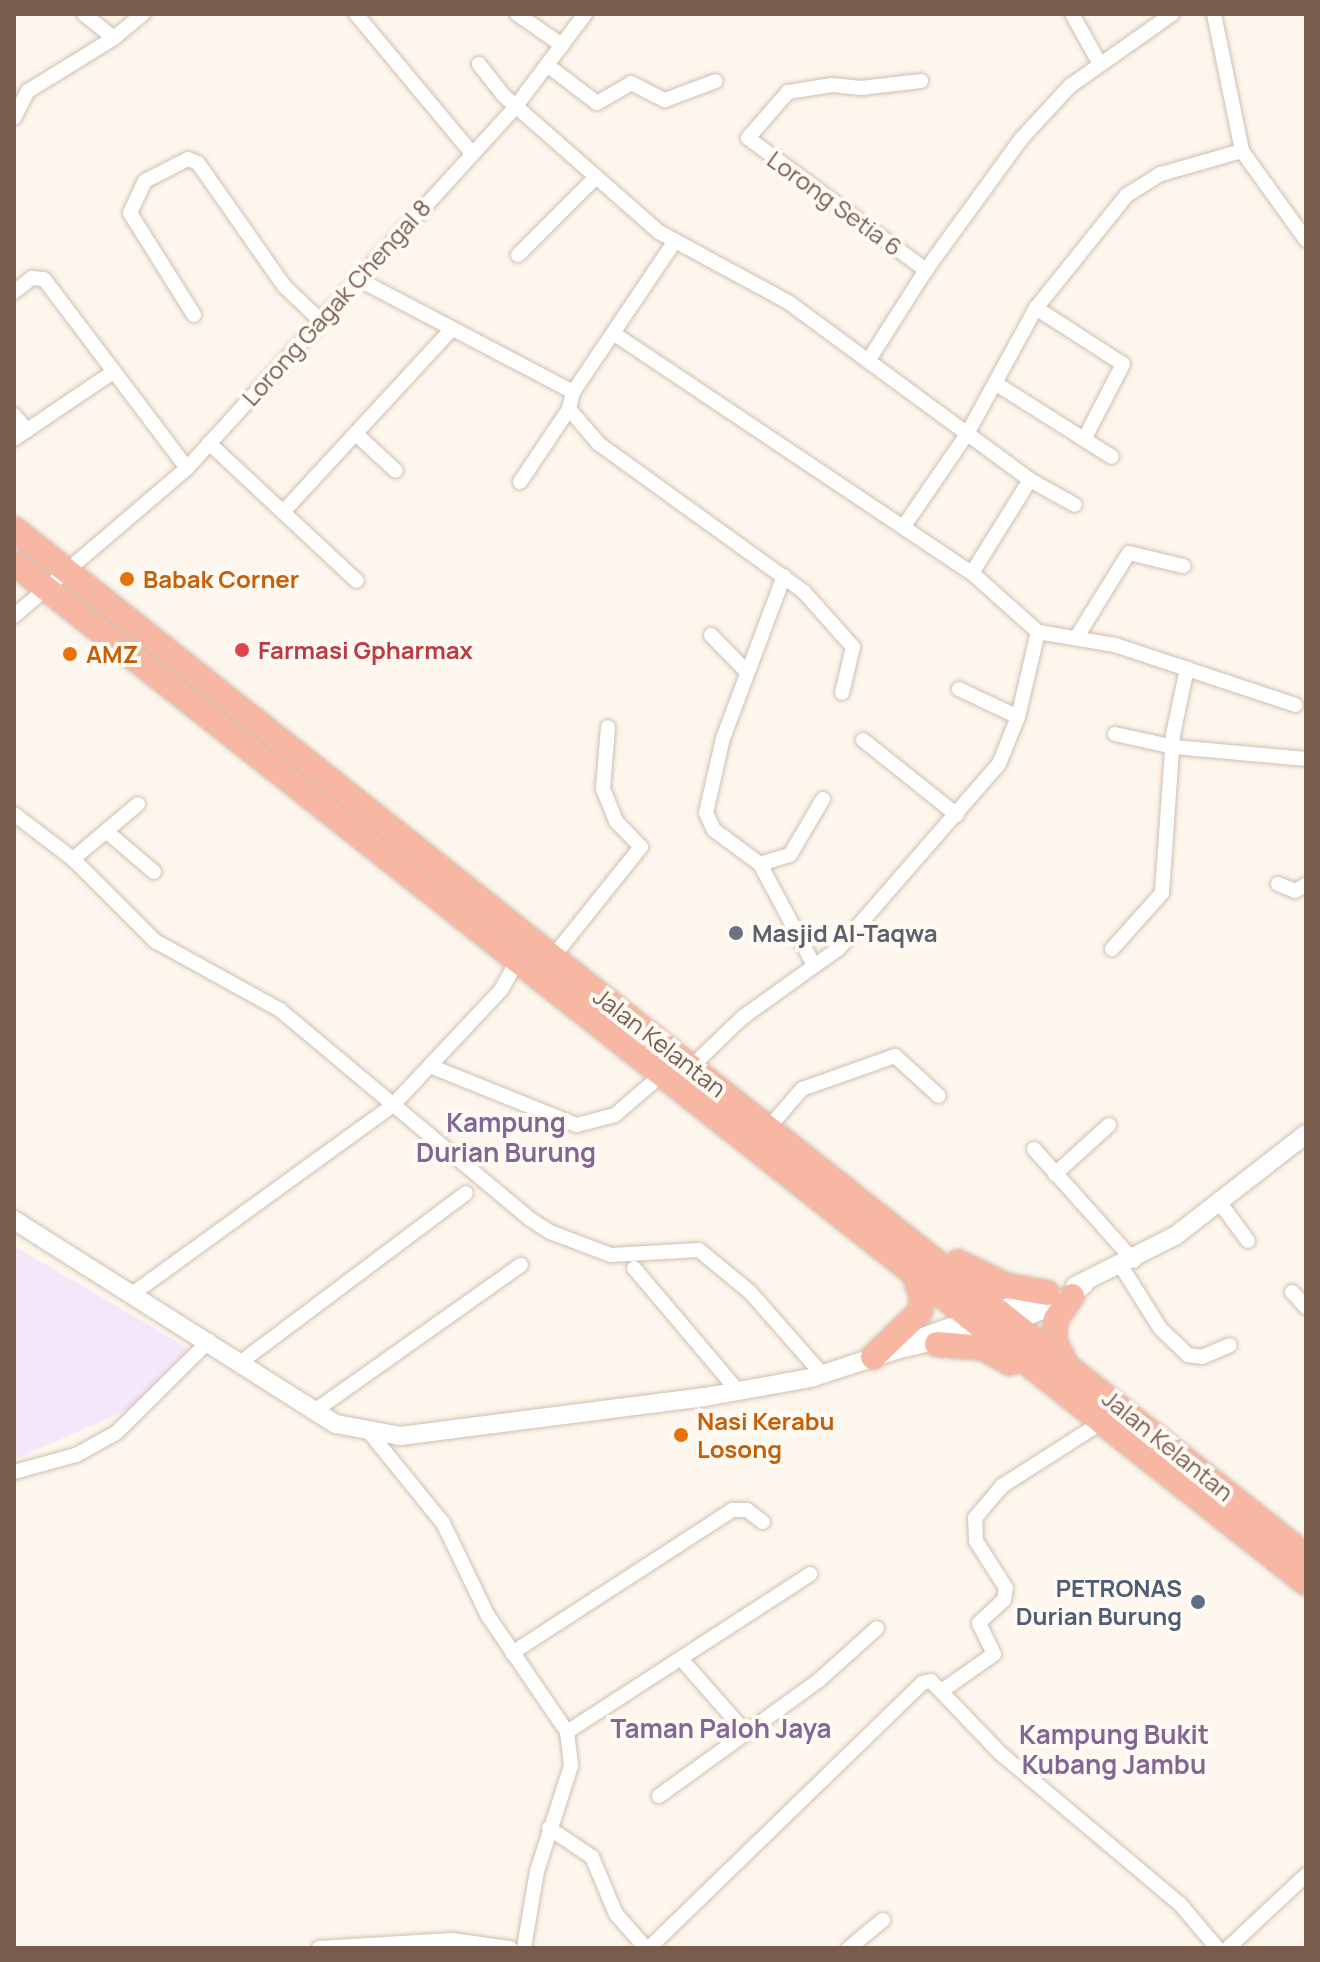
<!DOCTYPE html>
<style>
body{margin:0}
#map{position:relative;width:1320px;height:1962px;overflow:hidden;background:#fdf6ec;font-family:Manrope,sans-serif}
div>[style]{position:absolute}
.education>*{inset:0;background:#f3e8fa}
.roads{filter:drop-shadow(0 0 2px #d1beb0) drop-shadow(0 0 2px #d1beb0)}
.street>*{height:14px;margin:-7px;padding:0 7px;transform-origin:7px;border-radius:7px;background:#fff}
.secondary>*{height:18px;margin:-9px;padding:0 9px;transform-origin:9px;border-radius:9px;background:#fff}
.highway>*{height:24px;margin:-12px;padding:0 12px;transform-origin:12px;border-radius:12px;background:#f7b7a3}
.dots>*{width:22px;height:22px;translate:-50% -50%;box-sizing:border-box;border:4px solid #fffaf3;border-radius:50%}
span{translate:-50% -50%;white-space:nowrap;text-align:center;line-height:1.15;-webkit-text-stroke:8px #fffaf3;paint-order:stroke}
.street-label{font-size:24px;color:#7a5c4d}
.food-label{font-size:24px;color:#c56008;font-weight:700}
.left{translate:0 -50%;text-align:left}
.health-label{font-size:24px;color:#be3a42;font-weight:700}
.worship-label{font-size:24px;color:#5b616d;font-weight:700}
.service-label{font-size:24px;color:#4e5e75;font-weight:700}
.right{translate:-100% -50%;text-align:right}
.neighbourhood-label{font-size:26px;color:#846695;font-weight:700}
.frame{position:absolute;inset:0;border:16px solid #7a5c4d;pointer-events:none}
</style>
<div id="map">
<div class="education">
<i style="clip-path:polygon(14px 1246px,188px 1348px,135px 1406px,14px 1460px)"></i>
</div>
<div class="roads">
<div class="street">
<i style="left:84px;top:14px;width:38px;rotate:39deg"></i>
<i style="left:114px;top:38px;width:38px;rotate:-40deg"></i>
<i style="left:356px;top:14px;width:181px;rotate:50.2deg"></i>
<i style="left:517px;top:14px;width:55px;rotate:34.6deg"></i>
<i style="left:1072px;top:14px;width:57px;rotate:60.8deg"></i>
<i style="left:1214px;top:14px;width:140px;rotate:78.4deg"></i>
<i style="left:1242px;top:151px;width:110px;rotate:54.3deg"></i>
<i style="left:479px;top:64px;width:39px;rotate:52deg"></i>
<i style="left:503px;top:95px;width:208px;rotate:41.3deg"></i>
<i style="left:659px;top:232px;width:147px;rotate:28.5deg"></i>
<i style="left:788px;top:302px;width:300px;rotate:36.3deg"></i>
<i style="left:1030px;top:480px;width:51px;rotate:29.1deg"></i>
<i style="left:547px;top:65px;width:63px;rotate:37.2deg"></i>
<i style="left:597px;top:103px;width:39px;rotate:-30deg"></i>
<i style="left:631px;top:83px;width:38px;rotate:27deg"></i>
<i style="left:665px;top:100px;width:54px;rotate:-20.4deg"></i>
<i style="left:921px;top:81px;width:60px;rotate:173.3deg"></i>
<i style="left:861px;top:88px;width:29px;rotate:-174deg"></i>
<i style="left:832px;top:85px;width:45px;rotate:171deg"></i>
<i style="left:788px;top:92px;width:61px;rotate:131deg"></i>
<i style="left:748px;top:138px;width:222px;rotate:36.6deg"></i>
<i style="left:14px;top:118px;width:30px;rotate:-63deg"></i>
<i style="left:28px;top:91px;width:101px;rotate:-31.6deg"></i>
<i style="left:675px;top:241px;width:182px;rotate:124deg"></i>
<i style="left:573px;top:392px;width:17px;rotate:103deg"></i>
<i style="left:569px;top:409px;width:46px;rotate:49.4deg"></i>
<i style="left:599px;top:444px;width:253px;rotate:35.8deg"></i>
<i style="left:804px;top:592px;width:74px;rotate:48.3deg"></i>
<i style="left:853px;top:647px;width:47px;rotate:103.4deg"></i>
<i style="left:518px;top:255px;width:110px;rotate:-45deg"></i>
<i style="left:356px;top:278px;width:245px;rotate:27.7deg"></i>
<i style="left:14px;top:292px;width:23px;rotate:-38deg"></i>
<i style="left:32px;top:278px;width:12px;rotate:5deg"></i>
<i style="left:44px;top:279px;width:237px;rotate:52.9deg"></i>
<i style="left:1036px;top:308px;width:103px;rotate:32.8deg"></i>
<i style="left:1123px;top:364px;width:83px;rotate:117.2deg"></i>
<i style="left:194px;top:315px;width:120px;rotate:-122.1deg"></i>
<i style="left:130px;top:213px;width:35px;rotate:-65deg"></i>
<i style="left:145px;top:181px;width:48px;rotate:-27.1deg"></i>
<i style="left:188px;top:159px;width:11px;rotate:22deg"></i>
<i style="left:198px;top:163px;width:150px;rotate:55deg"></i>
<i style="left:284px;top:286px;width:50px;rotate:43.4deg"></i>
<i style="left:616px;top:335px;width:428px;rotate:33.8deg"></i>
<i style="left:972px;top:573px;width:89px;rotate:41.8deg"></i>
<i style="left:1038px;top:632px;width:78px;rotate:9.6deg"></i>
<i style="left:1115px;top:645px;width:190px;rotate:18.4deg"></i>
<i style="left:868px;top:361px;width:108px;rotate:-57.5deg"></i>
<i style="left:926px;top:270px;width:163px;rotate:-54deg"></i>
<i style="left:1022px;top:138px;width:71px;rotate:-47.3deg"></i>
<i style="left:1070px;top:86px;width:125px;rotate:-35.2deg"></i>
<i style="left:995px;top:383px;width:138px;rotate:32.3deg"></i>
<i style="left:14px;top:415px;width:20px;rotate:49deg"></i>
<i style="left:356px;top:434px;width:54px;rotate:42.8deg"></i>
<i style="left:14px;top:439px;width:120px;rotate:-34.1deg"></i>
<i style="left:209px;top:443px;width:202px;rotate:43deg"></i>
<i style="left:520px;top:482px;width:88px;rotate:-56.1deg"></i>
<i style="left:283px;top:512px;width:249px;rotate:-47.3deg"></i>
<i style="left:904px;top:526px;width:112px;rotate:-55.6deg"></i>
<i style="left:967px;top:434px;width:144px;rotate:-61.3deg"></i>
<i style="left:1036px;top:308px;width:145px;rotate:-51.2deg"></i>
<i style="left:1127px;top:195px;width:40px;rotate:-32deg"></i>
<i style="left:1161px;top:174px;width:84px;rotate:-15.9deg"></i>
<i style="left:972px;top:573px;width:110px;rotate:-58.1deg"></i>
<i style="left:784px;top:576px;width:173px;rotate:110.6deg"></i>
<i style="left:723px;top:738px;width:77px;rotate:102.8deg"></i>
<i style="left:706px;top:813px;width:19px;rotate:65deg"></i>
<i style="left:714px;top:830px;width:57px;rotate:36.5deg"></i>
<i style="left:760px;top:864px;width:115px;rotate:61.9deg"></i>
<i style="left:14px;top:616px;width:228px;rotate:-40.5deg"></i>
<i style="left:187px;top:468px;width:489px;rotate:-47.7deg"></i>
<i style="left:516px;top:106px;width:115px;rotate:-53.1deg"></i>
<i style="left:711px;top:635px;width:52px;rotate:45.8deg"></i>
<i style="left:1076px;top:638px;width:100px;rotate:-58.1deg"></i>
<i style="left:1129px;top:553px;width:56px;rotate:13.5deg"></i>
<i style="left:959px;top:689px;width:65px;rotate:25.4deg"></i>
<i style="left:1115px;top:734px;width:60px;rotate:12.4deg"></i>
<i style="left:1174px;top:747px;width:133px;rotate:5.2deg"></i>
<i style="left:863px;top:740px;width:120px;rotate:38.6deg"></i>
<i style="left:14px;top:814px;width:74px;rotate:37.3deg"></i>
<i style="left:73px;top:859px;width:116px;rotate:45deg"></i>
<i style="left:155px;top:941px;width:143px;rotate:28.9deg"></i>
<i style="left:280px;top:1010px;width:326px;rotate:39.9deg"></i>
<i style="left:530px;top:1219px;width:24px;rotate:33deg"></i>
<i style="left:550px;top:1232px;width:65px;rotate:20.7deg"></i>
<i style="left:611px;top:1255px;width:88px;rotate:-3.3deg"></i>
<i style="left:699px;top:1250px;width:66px;rotate:39.5deg"></i>
<i style="left:750px;top:1292px;width:111px;rotate:48.7deg"></i>
<i style="left:106px;top:831px;width:63px;rotate:40.5deg"></i>
<i style="left:73px;top:859px;width:85px;rotate:-40.2deg"></i>
<i style="left:760px;top:864px;width:31px;rotate:-17deg"></i>
<i style="left:790px;top:855px;width:65px;rotate:-59.5deg"></i>
<i style="left:1278px;top:884px;width:18px;rotate:22deg"></i>
<i style="left:1295px;top:891px;width:13px;rotate:-29deg"></i>
<i style="left:1112px;top:949px;width:75px;rotate:-48.2deg"></i>
<i style="left:1162px;top:893px;width:158px;rotate:-86deg"></i>
<i style="left:1173px;top:735px;width:68px;rotate:-78.2deg"></i>
<i style="left:552px;top:958px;width:142px;rotate:-51.3deg"></i>
<i style="left:641px;top:847px;width:36px;rotate:-134deg"></i>
<i style="left:616px;top:821px;width:35px;rotate:-112deg"></i>
<i style="left:603px;top:788px;width:61px;rotate:-85.3deg"></i>
<i style="left:430px;top:1066px;width:158px;rotate:21.9deg"></i>
<i style="left:577px;top:1125px;width:39px;rotate:-15deg"></i>
<i style="left:615px;top:1115px;width:60px;rotate:-40.9deg"></i>
<i style="left:691px;top:1067px;width:72px;rotate:-43.9deg"></i>
<i style="left:743px;top:1017px;width:117px;rotate:-35.6deg"></i>
<i style="left:838px;top:949px;width:245px;rotate:-49deg"></i>
<i style="left:999px;top:764px;width:51px;rotate:-68deg"></i>
<i style="left:1018px;top:717px;width:87px;rotate:-76.8deg"></i>
<i style="left:770px;top:1126px;width:49px;rotate:-49.1deg"></i>
<i style="left:802px;top:1089px;width:99px;rotate:-19.5deg"></i>
<i style="left:895px;top:1056px;width:59px;rotate:42.3deg"></i>
<i style="left:1034px;top:1149px;width:150px;rotate:48.2deg"></i>
<i style="left:1055px;top:1174px;width:73px;rotate:-42.2deg"></i>
<i style="left:1220px;top:1203px;width:47px;rotate:53.6deg"></i>
<i style="left:1121px;top:1266px;width:73px;rotate:57.8deg"></i>
<i style="left:1160px;top:1328px;width:39px;rotate:44deg"></i>
<i style="left:1188px;top:1355px;width:14px;rotate:8deg"></i>
<i style="left:1202px;top:1357px;width:30px;rotate:-23deg"></i>
<i style="left:634px;top:1268px;width:161px;rotate:49.8deg"></i>
<i style="left:135px;top:1292px;width:319px;rotate:-35.9deg"></i>
<i style="left:393px;top:1105px;width:158px;rotate:-46.8deg"></i>
<i style="left:501px;top:990px;width:33px;rotate:-61deg"></i>
<i style="left:1292px;top:1292px;width:21px;rotate:47deg"></i>
<i style="left:241px;top:1362px;width:281px;rotate:-36.9deg"></i>
<i style="left:316px;top:1410px;width:251px;rotate:-35.3deg"></i>
<i style="left:370px;top:1433px;width:116px;rotate:51deg"></i>
<i style="left:443px;top:1523px;width:103px;rotate:64.2deg"></i>
<i style="left:488px;top:1616px;width:140px;rotate:55.7deg"></i>
<i style="left:567px;top:1732px;width:34px;rotate:83deg"></i>
<i style="left:571px;top:1766px;width:110px;rotate:107.9deg"></i>
<i style="left:537px;top:1871px;width:78px;rotate:99.6deg"></i>
<i style="left:14px;top:1472px;width:64px;rotate:-15.3deg"></i>
<i style="left:76px;top:1455px;width:46px;rotate:-28.8deg"></i>
<i style="left:116px;top:1433px;width:131px;rotate:-44.7deg"></i>
<i style="left:512px;top:1653px;width:262px;rotate:-33deg"></i>
<i style="left:732px;top:1510px;width:15px"></i>
<i style="left:747px;top:1510px;width:20px;rotate:37deg"></i>
<i style="left:683px;top:1661px;width:97px;rotate:48.8deg"></i>
<i style="left:943px;top:1690px;width:62px;rotate:-35.2deg"></i>
<i style="left:994px;top:1654px;width:34px;rotate:-116deg"></i>
<i style="left:979px;top:1623px;width:34px;rotate:-43deg"></i>
<i style="left:1004px;top:1600px;width:12px;rotate:-81deg"></i>
<i style="left:1006px;top:1588px;width:56px;rotate:-122.6deg"></i>
<i style="left:976px;top:1541px;width:23px;rotate:-92deg"></i>
<i style="left:975px;top:1518px;width:42px;rotate:-49.8deg"></i>
<i style="left:1002px;top:1486px;width:119px;rotate:-32.6deg"></i>
<i style="left:567px;top:1732px;width:290px;rotate:-33deg"></i>
<i style="left:659px;top:1796px;width:196px;rotate:-35.9deg"></i>
<i style="left:818px;top:1681px;width:79px;rotate:-41.9deg"></i>
<i style="left:549px;top:1828px;width:52px;rotate:34deg"></i>
<i style="left:592px;top:1857px;width:62px;rotate:67.2deg"></i>
<i style="left:616px;top:1914px;width:45px;rotate:48.6deg"></i>
<i style="left:319px;top:1948px;width:133px;rotate:-3.4deg"></i>
<i style="left:452px;top:1940px;width:59px;rotate:7.9deg"></i>
<i style="left:649px;top:1948px;width:380px;rotate:-44.1deg"></i>
<i style="left:922px;top:1683px;width:9px;rotate:-13deg"></i>
<i style="left:931px;top:1681px;width:100px;rotate:46.2deg"></i>
<i style="left:1000px;top:1753px;width:235px;rotate:40deg"></i>
<i style="left:1180px;top:1904px;width:57px;rotate:49.9deg"></i>
<i style="left:849px;top:1948px;width:44px;rotate:-39.5deg"></i>
<i style="left:1228px;top:1948px;width:107px;rotate:-43.1deg"></i>
</div>
<div class="secondary">
<i style="left:14px;top:1220px;width:381px;rotate:32.4deg"></i>
<i style="left:336px;top:1424px;width:65px;rotate:10.6deg"></i>
<i style="left:400px;top:1436px;width:307px;rotate:-7.3deg"></i>
<i style="left:705px;top:1397px;width:108px;rotate:-10.2deg"></i>
<i style="left:811px;top:1378px;width:89px;rotate:-18.2deg"></i>
<i style="left:896px;top:1350px;width:120px;rotate:-13.5deg"></i>
<i style="left:1013px;top:1322px;width:50px;rotate:-22.4deg"></i>
<i style="left:1059px;top:1303px;width:31px;rotate:-36deg"></i>
<i style="left:1075px;top:1286px;width:112px;rotate:-26.6deg"></i>
<i style="left:1175px;top:1236px;width:166px;rotate:-37.9deg"></i>
<i style="left:908px;top:1342px;width:146px;rotate:-19.2deg"></i>
</div>
<div class="highway">
<i style="left:14px;top:529px;width:1650px;rotate:38.48deg"></i>
<i style="left:14px;top:563px;width:1646px;rotate:38.29deg"></i>
<i style="left:958px;top:1262px;width:55px;rotate:26.1deg"></i>
<i style="left:1007px;top:1286px;width:41px;rotate:9.9deg"></i>
<i style="left:937px;top:1344px;width:47px;rotate:4.9deg"></i>
<i style="left:984px;top:1348px;width:30px;rotate:30deg"></i>
<i style="left:873px;top:1357px;width:65px;rotate:-43.8deg"></i>
<i style="left:920px;top:1312px;width:14px;rotate:-82deg"></i>
<i style="left:922px;top:1298px;width:24px;rotate:-107deg"></i>
<i style="left:1065px;top:1362px;width:25px;rotate:-117deg"></i>
<i style="left:1054px;top:1340px;width:21px;rotate:-85deg"></i>
<i style="left:1056px;top:1319px;width:28px;rotate:-55deg"></i>
</div>
</div>
<div class="dots">
<i style="left:127px;top:579px;background:#e8710a"></i>
<i style="left:242px;top:650px;background:#e0444e"></i>
<i style="left:70px;top:654px;background:#e8710a"></i>
<i style="left:736px;top:933px;background:#6b7280"></i>
<i style="left:681px;top:1435px;background:#e8710a"></i>
<i style="left:1198px;top:1602px;background:#5c6f8a"></i>
</div>
<div class="street-label">
<span style="left:835px;top:203px;rotate:36deg">Lorong Setia 6</span>
<span style="left:336px;top:302px;rotate:-48deg">Lorong Gagak Chengal 8</span>
<span style="left:660px;top:1042px;rotate:38deg">Jalan Kelantan</span>
<span style="left:1168px;top:1445px;rotate:39deg">Jalan Kelantan</span>
</div>
<div class="food-label">
<span class="left" style="left:143px;top:579px">Babak Corner</span>
<span class="left" style="left:86px;top:654px">AMZ</span>
<span class="left" style="left:697px;top:1435px">Nasi Kerabu<br>Losong</span>
</div>
<div class="health-label">
<span class="left" style="left:258px;top:650px">Farmasi Gpharmax</span>
</div>
<div class="worship-label">
<span class="left" style="left:752px;top:933px">Masjid Al-Taqwa</span>
</div>
<div class="service-label">
<span class="right" style="left:1182px;top:1602px">PETRONAS<br>Durian Burung</span>
</div>
<div class="neighbourhood-label">
<span style="left:506px;top:1138px">Kampung<br>Durian Burung</span>
<span style="left:721px;top:1729px">Taman Paloh Jaya</span>
<span style="left:1114px;top:1750px">Kampung Bukit<br>Kubang Jambu</span>
</div>
<div class="frame"></div>
</div>
